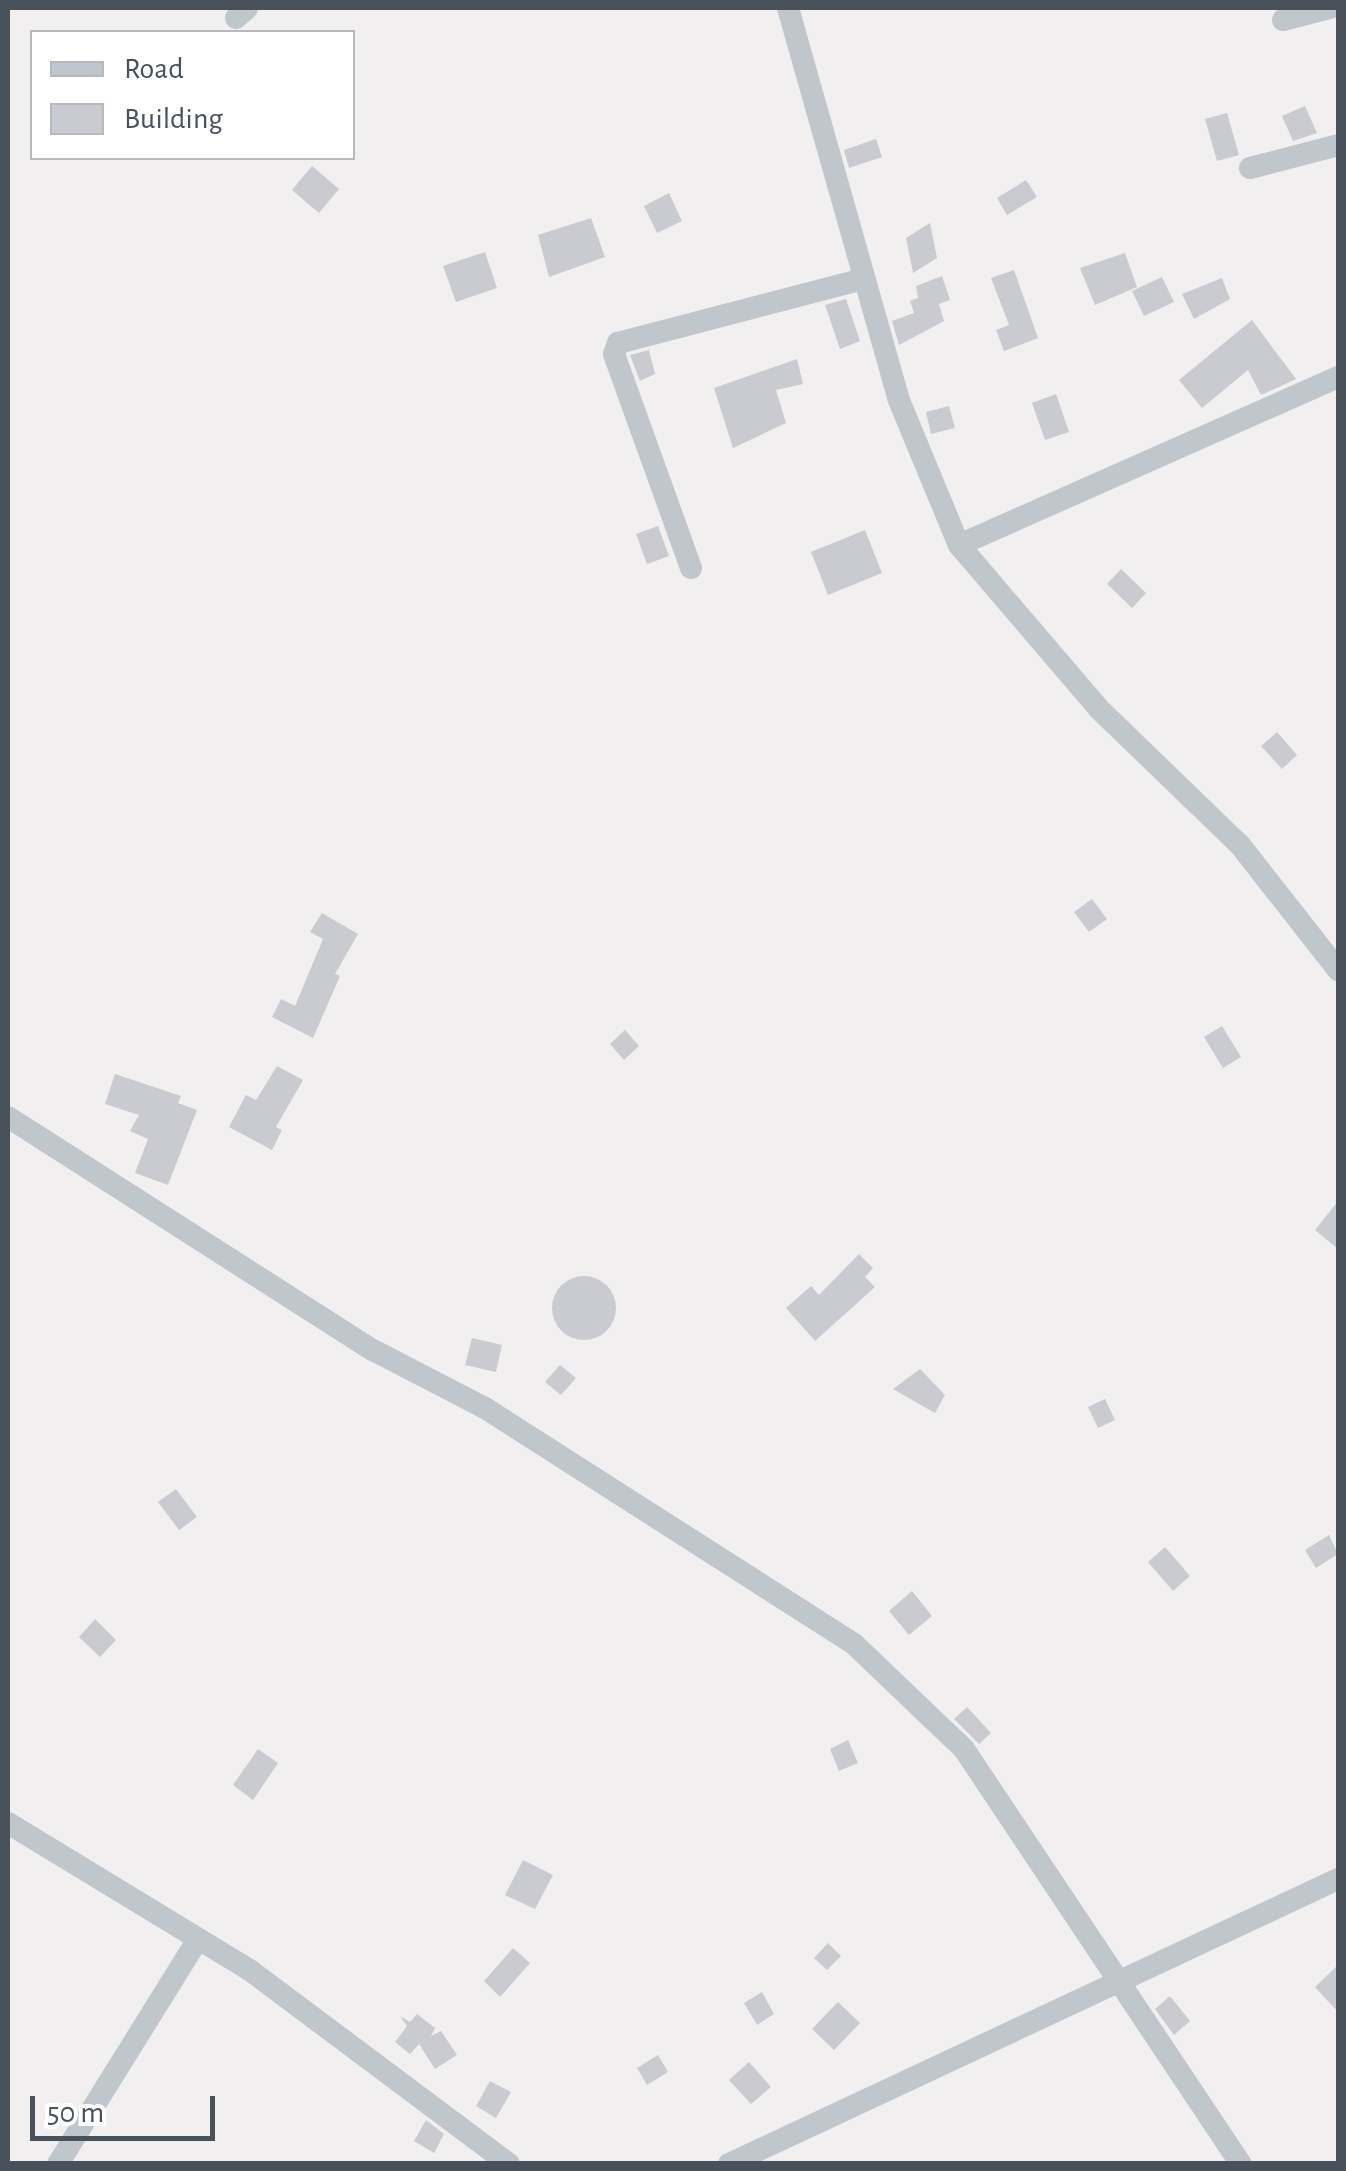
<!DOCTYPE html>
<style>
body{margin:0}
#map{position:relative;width:1346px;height:2171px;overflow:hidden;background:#f1efef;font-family:"Alegreya Sans",sans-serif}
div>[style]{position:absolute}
.building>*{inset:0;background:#cacbd1}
.round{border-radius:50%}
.minor>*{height:22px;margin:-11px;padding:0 11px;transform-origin:11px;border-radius:11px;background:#bfc6cc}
span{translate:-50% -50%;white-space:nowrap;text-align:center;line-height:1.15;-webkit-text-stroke:9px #fff;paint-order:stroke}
.frame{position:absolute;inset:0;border:10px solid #49515b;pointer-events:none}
.legend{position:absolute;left:30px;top:30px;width:325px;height:130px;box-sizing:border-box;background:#fff;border:2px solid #b6b9bd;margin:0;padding:12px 18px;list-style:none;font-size:30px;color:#49515b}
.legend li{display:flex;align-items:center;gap:20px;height:50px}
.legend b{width:50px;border:2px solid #b6b9bd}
.scale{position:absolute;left:30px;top:2096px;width:185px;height:45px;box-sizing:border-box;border:5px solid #49515b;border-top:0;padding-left:12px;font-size:30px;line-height:35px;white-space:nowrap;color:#49515b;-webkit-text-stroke:8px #fff;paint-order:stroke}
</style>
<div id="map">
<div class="building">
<i style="clip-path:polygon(1305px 106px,1317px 133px,1293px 141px,1282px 116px)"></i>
<i style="clip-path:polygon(1227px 113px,1239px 155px,1217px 161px,1205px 119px)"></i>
<i style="clip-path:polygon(876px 139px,882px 157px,849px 168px,844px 150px)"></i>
<i style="clip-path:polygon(312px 166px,339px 189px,319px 213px,292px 190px)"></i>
<i style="clip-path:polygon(1026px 180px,1037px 197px,1007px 215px,997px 198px)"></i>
<i style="clip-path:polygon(669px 193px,682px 221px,657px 233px,644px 206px)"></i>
<i style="clip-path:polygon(591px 218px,605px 257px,549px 277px,538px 235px)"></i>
<i style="clip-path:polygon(930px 223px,937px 258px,913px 273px,906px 238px)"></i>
<i style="clip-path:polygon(485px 252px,497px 288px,456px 302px,443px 266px)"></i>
<i style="clip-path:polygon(1125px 253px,1137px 287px,1095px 305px,1080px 268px)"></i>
<i style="clip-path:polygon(1014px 270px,1038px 338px,1004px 351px,996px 330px,1009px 325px,991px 278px)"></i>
<i style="clip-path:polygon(942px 276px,950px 300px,939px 304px,944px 321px,899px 345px,892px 321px,914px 313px,910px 301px,918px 298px,916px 286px)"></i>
<i style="clip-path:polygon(1162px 277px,1174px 302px,1144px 316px,1132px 291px)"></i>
<i style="clip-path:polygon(1222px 278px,1230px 299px,1194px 319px,1182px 294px)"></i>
<i style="clip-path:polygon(846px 299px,860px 341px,840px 349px,825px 305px)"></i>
<i style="clip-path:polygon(1252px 320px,1296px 379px,1261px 395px,1248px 370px,1202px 408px,1179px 380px)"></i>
<i style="clip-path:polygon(649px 350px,655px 374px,640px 381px,630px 355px)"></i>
<i style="clip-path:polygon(797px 359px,803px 384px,776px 390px,786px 423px,733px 448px,714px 388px)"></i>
<i style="clip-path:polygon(1056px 394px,1069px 432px,1045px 440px,1032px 403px)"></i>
<i style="clip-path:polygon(949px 406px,955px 428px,931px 434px,926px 412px)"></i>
<i style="clip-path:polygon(658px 526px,669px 556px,647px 564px,636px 534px)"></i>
<i style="clip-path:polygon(865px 530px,882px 573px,828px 595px,811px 552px)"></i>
<i style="clip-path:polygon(1121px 569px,1146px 593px,1132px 608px,1107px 584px)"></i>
<i style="clip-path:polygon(1277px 732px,1297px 755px,1282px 769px,1261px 746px)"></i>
<i style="clip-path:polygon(1092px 899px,1107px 919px,1089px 932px,1074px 912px)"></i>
<i style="clip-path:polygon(322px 913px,358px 934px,335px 974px,340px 976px,313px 1038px,272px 1017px,281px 999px,295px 1006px,323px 939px,310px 932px)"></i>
<i style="clip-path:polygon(1222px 1026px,1241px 1057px,1223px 1068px,1204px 1037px)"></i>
<i style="clip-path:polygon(625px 1030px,639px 1046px,624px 1060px,610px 1044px)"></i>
<i style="clip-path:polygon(277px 1066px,303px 1080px,276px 1127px,282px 1130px,272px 1150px,229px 1127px,246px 1095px,256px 1100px)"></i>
<i style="clip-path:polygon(115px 1074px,181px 1096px,178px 1103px,197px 1110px,168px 1185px,135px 1173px,148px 1139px,130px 1131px,139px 1115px,105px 1104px)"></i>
<i style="clip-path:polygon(1338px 1201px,1338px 1249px,1315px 1230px)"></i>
<i style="clip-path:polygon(859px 1254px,873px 1268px,865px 1277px,875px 1287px,815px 1341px,786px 1308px,811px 1286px,819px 1295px)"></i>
<i class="round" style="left:552px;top:1276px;width:64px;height:64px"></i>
<i style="clip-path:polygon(472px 1338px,502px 1345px,496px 1372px,465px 1365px)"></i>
<i style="clip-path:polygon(560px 1365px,576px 1378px,561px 1395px,545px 1382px)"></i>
<i style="clip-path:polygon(920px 1369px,945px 1395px,935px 1413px,893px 1389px)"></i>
<i style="clip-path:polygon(1105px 1399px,1115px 1420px,1098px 1428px,1088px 1407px)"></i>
<i style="clip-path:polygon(176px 1489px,197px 1517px,179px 1530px,158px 1502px)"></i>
<i style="clip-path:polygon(1329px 1535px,1338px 1554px,1316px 1568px,1305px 1550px)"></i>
<i style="clip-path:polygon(1165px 1547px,1190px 1576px,1173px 1591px,1148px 1562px)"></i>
<i style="clip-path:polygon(912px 1591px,932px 1616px,909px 1635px,889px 1611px)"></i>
<i style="clip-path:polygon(95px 1619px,116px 1640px,100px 1657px,79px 1637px)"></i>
<i style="clip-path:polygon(967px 1707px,991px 1733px,979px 1744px,954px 1719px)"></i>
<i style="clip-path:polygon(848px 1740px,858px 1763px,839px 1771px,830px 1749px)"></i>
<i style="clip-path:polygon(258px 1749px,278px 1763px,253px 1800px,233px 1785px)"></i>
<i style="clip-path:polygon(523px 1860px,553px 1875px,535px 1909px,505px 1895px)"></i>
<i style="clip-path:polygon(828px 1943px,841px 1956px,827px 1970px,814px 1958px)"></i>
<i style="clip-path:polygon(513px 1948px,530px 1963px,500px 1997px,484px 1981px)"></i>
<i style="clip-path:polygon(1338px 1965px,1338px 2012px,1315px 1987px)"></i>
<i style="clip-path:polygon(762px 1992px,774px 2014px,757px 2025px,744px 2003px)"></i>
<i style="clip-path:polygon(1170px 1996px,1190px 2021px,1174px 2035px,1155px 2009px)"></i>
<i style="clip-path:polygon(838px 2002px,860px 2023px,834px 2050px,812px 2029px)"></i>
<i style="clip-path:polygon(417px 2014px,435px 2028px,431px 2036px,441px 2031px,457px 2055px,435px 2069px,419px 2044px,410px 2054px,395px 2042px,407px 2026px,400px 2016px,410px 2022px)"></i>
<i style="clip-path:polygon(658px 2055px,668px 2072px,647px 2085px,637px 2068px)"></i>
<i style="clip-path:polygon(749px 2062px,771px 2087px,751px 2104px,729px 2080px)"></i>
<i style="clip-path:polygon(490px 2081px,511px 2092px,496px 2118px,476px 2106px)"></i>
<i style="clip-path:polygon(426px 2120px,444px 2134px,434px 2153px,414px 2141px)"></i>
</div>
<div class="minor">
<i style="left:788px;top:8px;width:405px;rotate:74.2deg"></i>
<i style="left:898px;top:398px;width:159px;rotate:67.5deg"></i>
<i style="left:959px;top:545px;width:214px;rotate:49.5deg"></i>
<i style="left:1098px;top:708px;width:197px;rotate:44deg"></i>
<i style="left:1240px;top:845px;width:159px;rotate:51.9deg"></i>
<i style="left:236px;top:18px;width:15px;rotate:-42deg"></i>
<i style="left:1283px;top:20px;width:49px;rotate:-14.3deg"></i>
<i style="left:1250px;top:168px;width:91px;rotate:-14.6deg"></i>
<i style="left:959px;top:545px;width:415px;rotate:-23.9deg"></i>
<i style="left:691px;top:568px;width:227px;rotate:-109.8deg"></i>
<i style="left:614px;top:354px;width:12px;rotate:-70deg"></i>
<i style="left:618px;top:343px;width:254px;rotate:-14.6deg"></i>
<i style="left:8px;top:1117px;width:433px;rotate:32.6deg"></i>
<i style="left:373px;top:1350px;width:126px;rotate:27.4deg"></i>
<i style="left:485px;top:1408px;width:438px;rotate:32.6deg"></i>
<i style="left:854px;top:1644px;width:152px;rotate:43.7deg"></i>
<i style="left:964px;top:1749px;width:499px;rotate:56.3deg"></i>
<i style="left:8px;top:1823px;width:285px;rotate:31.3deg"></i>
<i style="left:251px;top:1971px;width:322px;rotate:36.8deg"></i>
<i style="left:58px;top:2164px;width:265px;rotate:-58.1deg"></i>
<i style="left:729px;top:2164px;width:672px;rotate:-25.08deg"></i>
</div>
<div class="frame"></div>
<ul class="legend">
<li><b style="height:12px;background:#bfc6cc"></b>Road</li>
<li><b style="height:28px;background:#cacbd1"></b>Building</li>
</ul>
<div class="scale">50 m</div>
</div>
